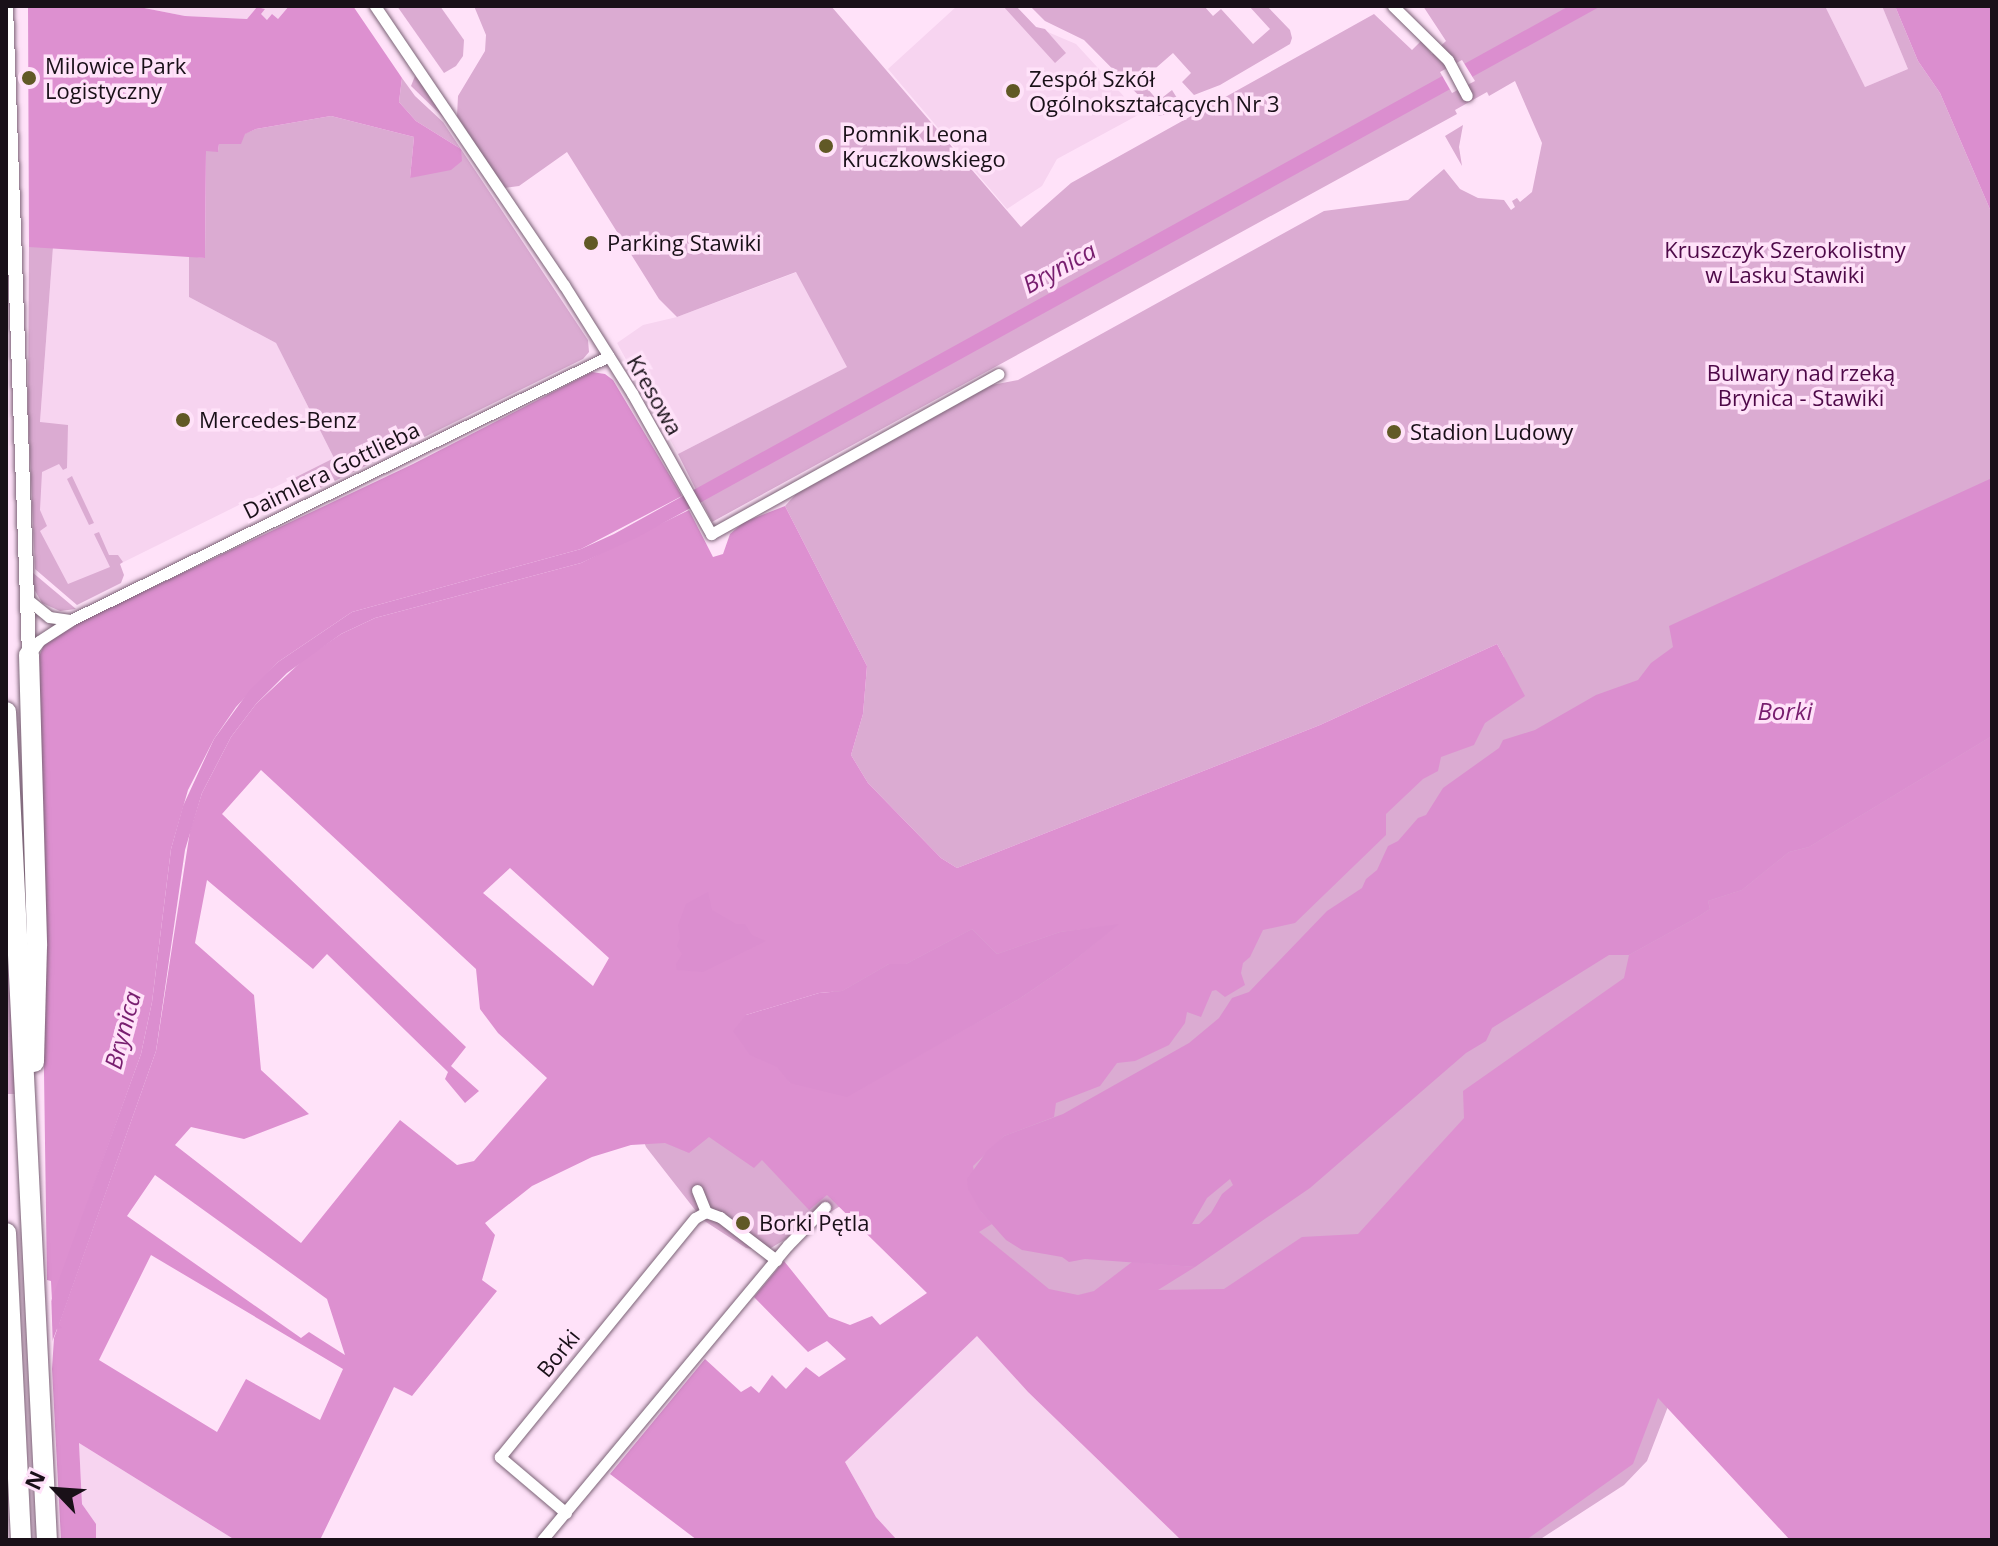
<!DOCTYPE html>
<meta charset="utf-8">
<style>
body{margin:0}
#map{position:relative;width:1998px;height:1546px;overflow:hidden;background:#ffe2f9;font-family:"Open Sans",sans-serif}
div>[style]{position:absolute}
.built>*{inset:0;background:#f7d4f0}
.green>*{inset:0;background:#dbabd2}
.forest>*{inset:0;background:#dd90d0}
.water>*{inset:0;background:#db8ecf}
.pier>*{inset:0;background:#ffe2f9}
.roads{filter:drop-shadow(0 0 2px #7b6376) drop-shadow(0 0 2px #7b6376)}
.street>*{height:11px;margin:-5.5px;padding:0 5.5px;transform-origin:5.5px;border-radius:5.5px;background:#fff}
.secondary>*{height:14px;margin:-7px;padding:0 7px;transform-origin:7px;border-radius:7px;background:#fff}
.highway>*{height:20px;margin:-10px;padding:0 10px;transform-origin:10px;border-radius:10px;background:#fff}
.dots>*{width:22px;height:22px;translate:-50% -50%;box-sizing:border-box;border:4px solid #ffe2f9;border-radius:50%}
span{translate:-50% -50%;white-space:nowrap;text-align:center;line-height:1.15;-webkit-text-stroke:7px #ffe2f9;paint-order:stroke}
.poi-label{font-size:22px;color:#191018}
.left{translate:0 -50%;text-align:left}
.park-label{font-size:22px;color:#4e0948}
.street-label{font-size:22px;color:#191018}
.water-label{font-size:24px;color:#781e6f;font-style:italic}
.frame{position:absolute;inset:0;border:8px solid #191018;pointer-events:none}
.north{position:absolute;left:16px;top:1450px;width:80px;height:80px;-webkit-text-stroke:6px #ffe2f9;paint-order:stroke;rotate:295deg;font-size:22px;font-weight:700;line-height:32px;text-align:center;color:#191018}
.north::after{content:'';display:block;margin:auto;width:28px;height:36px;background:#191018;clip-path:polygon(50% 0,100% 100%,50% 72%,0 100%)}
</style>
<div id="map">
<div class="built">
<i style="clip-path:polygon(134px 6px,289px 6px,278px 19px,267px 20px,260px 14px,264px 9px,257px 7px,247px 19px,185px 16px)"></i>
<i style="clip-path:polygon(957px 6px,1015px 6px,1036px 27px,1076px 44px,1140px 114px,1057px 159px,1042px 186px,1007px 209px,888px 69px)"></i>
<i style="clip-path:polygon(1825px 6px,1882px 6px,1908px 69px,1865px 87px)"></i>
<i style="clip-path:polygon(53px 247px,189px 256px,189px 297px,276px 343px,334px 458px,65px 591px,36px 535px,40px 423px)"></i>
<i style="clip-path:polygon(797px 272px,848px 367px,678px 454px,617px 343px,643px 325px,677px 317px)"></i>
<i style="clip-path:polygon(977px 1335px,1028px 1392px,1181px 1540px,897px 1540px,876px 1517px,845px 1462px)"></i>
<i style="clip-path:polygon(79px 1443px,235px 1540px,96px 1540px,95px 1524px,82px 1504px)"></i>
</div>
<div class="green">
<i style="clip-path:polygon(397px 6px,440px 6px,464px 40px,463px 56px,456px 66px,444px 73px)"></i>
<i style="clip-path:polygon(474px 6px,831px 6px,1021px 227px,1071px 183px,1374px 14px,1412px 50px,1421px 41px,1432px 54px,1446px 41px,1423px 6px,1825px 6px,1865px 87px,1908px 69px,1882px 6px,1895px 6px,1918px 61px,1940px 93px,1992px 214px,1992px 1419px,1723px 1264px,1647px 1461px,1624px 1485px,1539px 1540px,1238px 1540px,842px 1205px,766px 1251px,746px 1248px,703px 1220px,646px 1147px,625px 1095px,1504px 657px,1497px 644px,1320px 725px,957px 868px,941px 858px,868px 783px,851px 755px,863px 714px,867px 666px,785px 506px,796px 494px,992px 385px,1018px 380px,1324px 211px,1408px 200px,1444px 169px,1460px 189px,1478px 198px,1504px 200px,1511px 210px,1515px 207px,1512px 201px,1517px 198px,1520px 202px,1532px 192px,1542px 143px,1515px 81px,1489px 96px,1487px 92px,1455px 110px,1457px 114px,712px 522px,678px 454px,847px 367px,796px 272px,677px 317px,659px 299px,567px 152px,519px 186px,504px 188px,457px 116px,458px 96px,485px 51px,486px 35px)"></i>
<i style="clip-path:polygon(1003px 6px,1016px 6px,1036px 27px,1045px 29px,1066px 53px,1055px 63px)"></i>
<i style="clip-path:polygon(1030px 6px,1204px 6px,1213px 16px,1221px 9px,1253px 44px,1270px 29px,1249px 6px,1267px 6px,1290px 30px,1292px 38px,1290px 44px,1220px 85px,1194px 95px,1182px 82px,1191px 73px,1173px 53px,1141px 81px,1158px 101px,1172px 90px,1177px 98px,1172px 113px,1159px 116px,1084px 40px,1045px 21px)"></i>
<i style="clip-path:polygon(415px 76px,418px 79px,444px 118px,411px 86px)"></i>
<i style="clip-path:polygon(402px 78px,415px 96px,443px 122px,588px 340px,589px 352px,583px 359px,343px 477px,310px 493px,301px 491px,292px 479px,334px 458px,276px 343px,189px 297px,189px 256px,205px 258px,206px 150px,218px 151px,219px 144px,256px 129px,331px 116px,414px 137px,410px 178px,461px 149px,416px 121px,399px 102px)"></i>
<i style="clip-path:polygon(1463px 125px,1459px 147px,1462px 166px,1445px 136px)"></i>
<i style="clip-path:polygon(29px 247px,53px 247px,40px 422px,68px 425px,67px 468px,63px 470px,59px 464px,42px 472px,40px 510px,47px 526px,40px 531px,68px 584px,110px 567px,94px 534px,99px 532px,109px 555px,118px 555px,123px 562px,120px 564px,124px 575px,121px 583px,77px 605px,35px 569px,28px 412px)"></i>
<i style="clip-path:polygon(72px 476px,94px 523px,89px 525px,67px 479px)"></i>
<i style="clip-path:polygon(32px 572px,76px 609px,60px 611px,42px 603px,34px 589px)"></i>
<i style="clip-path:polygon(6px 905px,16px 1094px,8px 1094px,6px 1064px)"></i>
</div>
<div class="forest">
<i style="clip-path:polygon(28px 6px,134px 6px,185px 16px,247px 19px,257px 7px,265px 9px,261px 14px,267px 20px,272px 14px,278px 19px,289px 6px,353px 6px,402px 78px,399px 102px,416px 121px,461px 149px,462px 161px,451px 170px,410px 178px,414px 137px,331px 116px,256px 129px,245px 134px,241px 144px,219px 144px,218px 152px,206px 151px,205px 258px,29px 247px)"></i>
<i style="clip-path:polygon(592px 372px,605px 374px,613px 380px,682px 496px,581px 549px,352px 612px,278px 662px,236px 707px,214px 739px,188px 790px,171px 849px,152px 1002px,141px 1054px,52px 1302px,51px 1281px,47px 1280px,38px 659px,43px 647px,56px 633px,413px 464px)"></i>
<i style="clip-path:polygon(evenodd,785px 506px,867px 666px,863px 714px,851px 755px,868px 783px,941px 858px,957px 868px,1320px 725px,1497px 644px,1525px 696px,1485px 723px,1474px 745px,1441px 757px,1438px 771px,1423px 779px,1386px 814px,1386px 835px,1295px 923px,1263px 930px,1250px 957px,1243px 963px,1241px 973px,1245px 985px,1225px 997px,1216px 990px,1212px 991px,1201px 1017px,1187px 1012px,1185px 1023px,1169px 1045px,1135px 1061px,1117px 1063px,1100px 1086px,1056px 1103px,1054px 1117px,1004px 1136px,973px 1166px,981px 1212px,992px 1224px,979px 1232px,1049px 1289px,1078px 1295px,1094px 1291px,1132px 1262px,1195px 1267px,1158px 1290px,1224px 1289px,1302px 1237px,1358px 1234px,1464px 1118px,1463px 1091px,1624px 978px,1629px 955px,1698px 917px,1710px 909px,1708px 901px,1742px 890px,1789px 852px,1809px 847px,1992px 736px,1992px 1540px,1790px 1540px,1658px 1398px,1633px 1464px,1526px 1540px,1181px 1540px,1028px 1392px,977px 1336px,845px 1462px,876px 1517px,897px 1540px,697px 1540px,610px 1474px,705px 1359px,741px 1392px,751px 1386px,759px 1393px,772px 1375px,786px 1389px,806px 1367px,819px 1377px,846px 1359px,827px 1341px,808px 1352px,754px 1297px,784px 1261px,829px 1317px,850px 1325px,872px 1316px,880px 1325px,927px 1293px,827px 1195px,809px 1210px,762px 1160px,754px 1168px,709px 1137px,689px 1153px,665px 1143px,631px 1145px,592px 1157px,532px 1186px,485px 1223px,495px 1235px,482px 1280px,497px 1291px,412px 1396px,394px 1387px,320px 1540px,235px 1540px,79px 1443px,82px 1504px,96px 1524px,96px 1540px,61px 1540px,52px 1369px,54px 1338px,156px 1051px,190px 831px,202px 793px,231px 737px,256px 704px,303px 660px,341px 634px,375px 618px,581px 563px,689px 510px,713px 557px,723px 554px,730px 534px,744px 522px,785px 506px,261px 770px,476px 969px,480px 1009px,498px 1033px,547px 1078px,474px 1161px,457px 1165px,400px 1120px,301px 1243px,175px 1145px,191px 1127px,244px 1139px,309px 1114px,261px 1070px,254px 995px,195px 943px,207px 880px,313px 969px,327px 954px,448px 1072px,445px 1079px,465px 1103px,479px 1091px,451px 1066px,466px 1047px,222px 814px,261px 770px,785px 506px,510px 868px,609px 958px,593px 986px,483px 893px,510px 868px,785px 506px,1117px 925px,1069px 965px,1019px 999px,895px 1069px,790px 1083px,746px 1015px,819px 993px,842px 991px,889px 964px,906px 964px,972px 929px,997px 954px,1060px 932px,1117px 925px,785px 506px,155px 1175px,327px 1299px,345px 1355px,309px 1332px,301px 1338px,127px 1216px,155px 1175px,785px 506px,151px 1255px,343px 1369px,320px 1420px,246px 1379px,217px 1432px,99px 1360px,151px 1255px)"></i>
</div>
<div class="water">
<i style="clip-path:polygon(1569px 6px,1601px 6px,638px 537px,581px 563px,375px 618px,341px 634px,287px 673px,256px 704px,231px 737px,202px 793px,185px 850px,156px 1051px,59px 1325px,62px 1328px,57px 1329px,6px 1461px,6px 1425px,141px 1054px,152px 1002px,171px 849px,183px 806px,214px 739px,249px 691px,278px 662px,352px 612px,581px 549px,614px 534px)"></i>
<i style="clip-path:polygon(1895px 6px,1992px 6px,1992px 214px,1940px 93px,1918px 61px)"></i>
<i style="clip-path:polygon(evenodd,1992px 478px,1992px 736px,1809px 847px,1789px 852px,1742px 890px,1708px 901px,1710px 909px,1698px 917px,1629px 955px,1609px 955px,1492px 1028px,1486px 1041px,1466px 1053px,1310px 1188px,1195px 1267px,1085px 1259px,1069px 1262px,1062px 1257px,1022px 1250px,1006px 1240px,981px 1212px,968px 1189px,967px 1179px,987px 1151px,1004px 1136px,1063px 1114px,1189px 1043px,1219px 1018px,1232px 998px,1249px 992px,1327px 911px,1362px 888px,1366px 879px,1377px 870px,1388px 846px,1398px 841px,1418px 818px,1426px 815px,1443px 788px,1499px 748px,1503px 740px,1535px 730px,1596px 695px,1638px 680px,1651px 663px,1673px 647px,1669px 626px,1992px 478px,1230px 1179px,1233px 1185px,1222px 1194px,1211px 1213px,1199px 1224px,1192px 1224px,1207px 1198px,1230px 1179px)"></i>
<i style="clip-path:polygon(708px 892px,712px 910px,736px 924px,745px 924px,752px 935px,766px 941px,703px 972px,677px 970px,676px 964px,682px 954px,677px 946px,680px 938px,678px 925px,686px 904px)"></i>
<i style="clip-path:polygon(1119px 924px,1069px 965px,1019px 999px,847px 1097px,790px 1083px,777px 1067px,750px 1055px,733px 1031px,746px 1015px,819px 993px,842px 991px,889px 964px,906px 964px,972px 929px,997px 954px,1060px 932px)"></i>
</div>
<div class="pier">
<i style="clip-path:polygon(1462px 60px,1475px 81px,1452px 93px,1440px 72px)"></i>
<i style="clip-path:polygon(51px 1291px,53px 1350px,6px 1465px,6px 1413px)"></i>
</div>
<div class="roads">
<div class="street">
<i style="left:375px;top:6px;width:337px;rotate:55.9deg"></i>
<i style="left:564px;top:285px;width:128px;rotate:57.8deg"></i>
<i style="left:632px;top:393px;width:162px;rotate:60.7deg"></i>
<i style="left:711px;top:534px;width:329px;rotate:-29.1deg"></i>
<i style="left:1393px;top:6px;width:77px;rotate:44.5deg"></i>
<i style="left:1448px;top:60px;width:40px;rotate:62deg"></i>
<i style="left:27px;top:599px;width:28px;rotate:39deg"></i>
<i style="left:49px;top:617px;width:21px;rotate:8deg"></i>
<i style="left:29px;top:655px;width:17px;rotate:-54deg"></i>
<i style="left:39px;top:641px;width:38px;rotate:-33deg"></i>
<i style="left:71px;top:620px;width:599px;rotate:-26.14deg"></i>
<i style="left:697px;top:1190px;width:24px;rotate:68deg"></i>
<i style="left:706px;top:1212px;width:15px;rotate:20deg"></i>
<i style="left:720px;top:1217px;width:71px;rotate:37.5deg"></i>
<i style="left:566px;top:1513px;width:87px;rotate:-139.7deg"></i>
<i style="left:500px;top:1457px;width:308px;rotate:-50.8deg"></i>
<i style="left:695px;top:1218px;width:13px;rotate:-29deg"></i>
<i style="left:542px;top:1540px;width:384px;rotate:-50.2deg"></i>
<i style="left:788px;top:1245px;width:53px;rotate:-45.8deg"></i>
</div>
<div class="secondary">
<i style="left:6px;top:6px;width:649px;rotate:87.97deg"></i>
</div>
<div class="highway">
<i style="left:29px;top:655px;width:291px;rotate:88.4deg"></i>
<i style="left:37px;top:946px;width:116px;rotate:91.5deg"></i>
<i style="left:6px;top:712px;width:829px;rotate:87.17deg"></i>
<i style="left:6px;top:1233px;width:307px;rotate:87.2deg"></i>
</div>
</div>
<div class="dots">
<i style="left:29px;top:78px;background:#615926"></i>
<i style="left:1013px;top:91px;background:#615926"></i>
<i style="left:826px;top:146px;background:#615926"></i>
<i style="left:591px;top:243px;background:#615926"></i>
<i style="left:183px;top:420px;background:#615926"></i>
<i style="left:1394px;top:432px;background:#615926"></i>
<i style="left:743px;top:1223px;background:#615926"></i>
</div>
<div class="poi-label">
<span class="left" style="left:45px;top:78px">Milowice Park<br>Logistyczny</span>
<span class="left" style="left:1029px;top:91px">Zespół Szkół<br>Ogólnokształcących Nr 3</span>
<span class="left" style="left:842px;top:146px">Pomnik Leona<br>Kruczkowskiego</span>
<span class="left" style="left:607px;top:243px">Parking Stawiki</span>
<span class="left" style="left:199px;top:420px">Mercedes-Benz</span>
<span class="left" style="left:1410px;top:432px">Stadion Ludowy</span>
<span class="left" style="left:759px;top:1223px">Borki Pętla</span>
</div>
<div class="park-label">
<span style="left:1785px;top:262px">Kruszczyk Szerokolistny<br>w Lasku Stawiki</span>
<span style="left:1801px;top:385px">Bulwary nad rzeką<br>Brynica - Stawiki</span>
</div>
<div class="street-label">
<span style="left:655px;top:395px;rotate:60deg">Kresowa</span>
<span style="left:331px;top:470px;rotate:-26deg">Daimlera Gottlieba</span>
<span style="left:558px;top:1353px;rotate:-51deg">Borki</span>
</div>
<div class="water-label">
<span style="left:1059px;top:267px;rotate:-29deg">Brynica</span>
<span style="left:1785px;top:711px">Borki</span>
<span style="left:122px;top:1030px;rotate:-75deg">Brynica</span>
</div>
<div class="frame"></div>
<div class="north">N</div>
</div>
